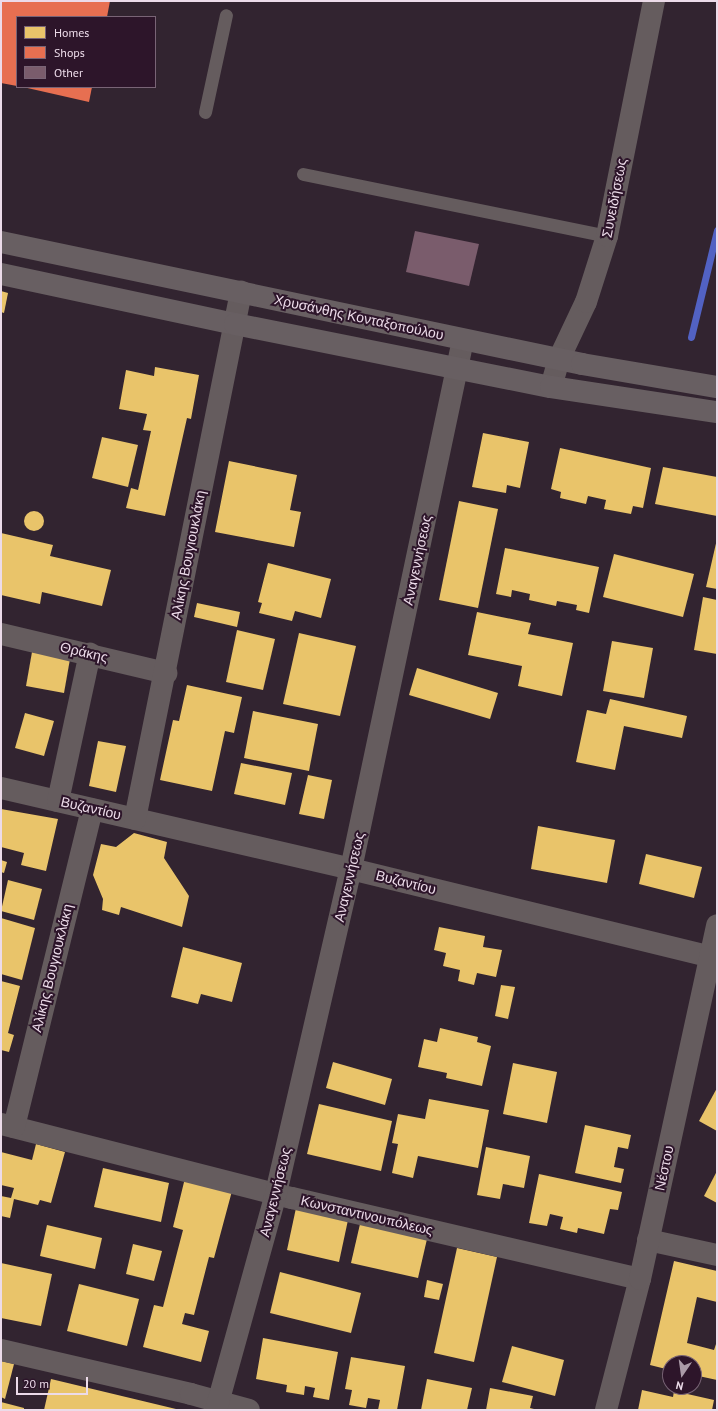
<!DOCTYPE html>
<meta charset="utf-8">
<style>
body{margin:0}
#map{position:relative;width:718px;height:1411px;overflow:hidden;background:#322430;font-family:"PT Sans",sans-serif}
div>[style]{position:absolute}
.homes>*{inset:0;background:#e9c46a}
.round{border-radius:50%}
.shops>*{inset:0;background:#e76f51}
.stream>*{height:7px;margin:-3.5px;padding:0 3.5px;transform-origin:3.5px;border-radius:3.5px;background:#5262c3}
.building>*{inset:0;background:#7a5c6c}
.service>*{height:13px;margin:-6.5px;padding:0 6.5px;transform-origin:6.5px;border-radius:6.5px;background:#655c5e}
.minor>*{height:22px;margin:-11px;padding:0 11px;transform-origin:11px;border-radius:11px;background:#655c5e}
.secondary>*{height:22px;margin:-11px;padding:0 11px;transform-origin:11px;border-radius:11px;background:#685f62}
span{translate:-50% -50%;white-space:nowrap;text-align:center;line-height:1.15;-webkit-text-stroke:4px #2d152a;paint-order:stroke}
.street-label{font-size:14px;color:#ecdbe9}
.frame{position:absolute;inset:0;border:2px solid #ecdbe9;pointer-events:none}
.legend{position:absolute;left:16px;top:16px;width:140px;height:72px;box-sizing:border-box;background:#2d152a;border:1px solid #796476;margin:0;padding:5px 7px;list-style:none;font-size:12px;color:#ecdbe9}
.legend li{display:flex;align-items:center;gap:8px;height:20px}
.legend b{width:20px;border:1px solid #796476}
.north{position:absolute;left:662px;top:1355px;width:40px;height:40px;box-sizing:border-box;background:#2d152a;border:1px solid #796476;border-radius:50%;rotate:193deg;font-size:11px;font-weight:700;line-height:16px;text-align:center;color:#ecdbe9}
.north::after{content:'';display:block;margin:auto;width:14px;height:18px;background:#ab9ba8;clip-path:polygon(50% 0,100% 100%,50% 72%,0 100%)}
.scale{position:absolute;left:16px;top:1377px;width:72px;height:18px;box-sizing:border-box;border:2px solid #ecdbe9;border-top:0;padding-left:5px;font-size:12px;line-height:14px;white-space:nowrap;color:#ecdbe9;-webkit-text-stroke:3px #2d152a;paint-order:stroke}
</style>
<div id="map">
<div class="homes">
<i style="clip-path:polygon(1px 291px,8px 293px,4px 313px,1px 312px)"></i>
<i style="clip-path:polygon(155px 367px,199px 375px,191px 419px,187px 418px,165px 516px,126px 508px,131px 488px,138px 490px,151px 431px,143px 430px,147px 414px,119px 409px,126px 370px,154px 376px)"></i>
<i style="clip-path:polygon(483px 433px,529px 442px,520px 488px,507px 485px,506px 493px,472px 487px)"></i>
<i style="clip-path:polygon(102px 437px,138px 445px,128px 487px,92px 478px)"></i>
<i style="clip-path:polygon(560px 448px,651px 468px,643px 508px,633px 506px,631px 514px,604px 509px,606px 500px,588px 496px,586px 504px,560px 498px,561px 492px,551px 489px)"></i>
<i style="clip-path:polygon(229px 461px,297px 475px,290px 510px,301px 512px,294px 547px,215px 532px)"></i>
<i style="clip-path:polygon(663px 467px,717px 477px,717px 516px,655px 504px)"></i>
<i style="clip-path:polygon(459px 501px,498px 509px,478px 608px,439px 600px)"></i>
<i class="round" style="left:24px;top:511px;width:20px;height:20px"></i>
<i style="clip-path:polygon(1px 533px,53px 545px,50px 556px,111px 570px,102px 606px,42px 592px,40px 604px,1px 595px)"></i>
<i style="clip-path:polygon(717px 539px,717px 589px,706px 587px)"></i>
<i style="clip-path:polygon(505px 548px,599px 567px,589px 613px,576px 610px,577px 605px,557px 601px,556px 606px,529px 600px,530px 594px,512px 590px,511px 597px,496px 594px)"></i>
<i style="clip-path:polygon(614px 554px,694px 574px,683px 617px,603px 597px)"></i>
<i style="clip-path:polygon(268px 563px,331px 579px,321px 618px,295px 611px,292px 621px,259px 613px,262px 603px,258px 602px)"></i>
<i style="clip-path:polygon(703px 597px,717px 600px,717px 654px,694px 650px)"></i>
<i style="clip-path:polygon(197px 603px,240px 612px,237px 627px,194px 617px)"></i>
<i style="clip-path:polygon(477px 612px,531px 623px,528px 634px,573px 643px,562px 696px,518px 686px,522px 666px,468px 655px)"></i>
<i style="clip-path:polygon(237px 630px,275px 639px,263px 690px,226px 682px)"></i>
<i style="clip-path:polygon(299px 633px,356px 646px,340px 716px,283px 704px)"></i>
<i style="clip-path:polygon(612px 641px,653px 648px,644px 698px,603px 691px)"></i>
<i style="clip-path:polygon(32px 652px,70px 659px,64px 693px,26px 686px)"></i>
<i style="clip-path:polygon(417px 668px,498px 693px,490px 719px,409px 695px)"></i>
<i style="clip-path:polygon(187px 685px,242px 697px,234px 733px,225px 731px,212px 791px,160px 780px,173px 720px,179px 721px)"></i>
<i style="clip-path:polygon(610px 699px,687px 716px,682px 738px,624px 726px,615px 770px,576px 762px,587px 710px,606px 714px)"></i>
<i style="clip-path:polygon(253px 711px,318px 724px,309px 771px,244px 758px)"></i>
<i style="clip-path:polygon(25px 713px,54px 721px,44px 756px,15px 748px)"></i>
<i style="clip-path:polygon(98px 741px,126px 746px,116px 792px,89px 786px)"></i>
<i style="clip-path:polygon(241px 763px,292px 773px,285px 805px,234px 794px)"></i>
<i style="clip-path:polygon(308px 775px,332px 780px,324px 819px,299px 814px)"></i>
<i style="clip-path:polygon(1px 809px,58px 819px,46px 871px,21px 865px,24px 853px,1px 847px)"></i>
<i style="clip-path:polygon(538px 826px,615px 840px,607px 883px,531px 869px)"></i>
<i style="clip-path:polygon(134px 833px,167px 842px,164px 858px,189px 896px,182px 927px,121px 907px,119px 915px,102px 910px,103px 899px,93px 875px,101px 844px,116px 847px)"></i>
<i style="clip-path:polygon(646px 854px,702px 867px,694px 898px,639px 884px)"></i>
<i style="clip-path:polygon(1px 860px,7px 862px,4px 873px,1px 872px)"></i>
<i style="clip-path:polygon(8px 880px,42px 889px,34px 920px,1px 911px)"></i>
<i style="clip-path:polygon(1px 918px,35px 928px,22px 980px,1px 974px)"></i>
<i style="clip-path:polygon(439px 927px,485px 936px,483px 947px,502px 950px,496px 977px,477px 973px,474px 985px,458px 981px,460px 970px,443px 966px,446px 953px,434px 950px)"></i>
<i style="clip-path:polygon(183px 947px,242px 963px,232px 1002px,201px 994px,198px 1004px,171px 997px)"></i>
<i style="clip-path:polygon(1px 981px,20px 986px,8px 1033px,14px 1035px,9px 1052px,1px 1050px)"></i>
<i style="clip-path:polygon(501px 985px,515px 987px,508px 1019px,495px 1016px)"></i>
<i style="clip-path:polygon(440px 1028px,478px 1037px,477px 1042px,491px 1046px,482px 1086px,446px 1078px,447px 1073px,418px 1067px,424px 1039px,437px 1042px)"></i>
<i style="clip-path:polygon(333px 1062px,392px 1079px,385px 1105px,326px 1088px)"></i>
<i style="clip-path:polygon(513px 1063px,557px 1072px,547px 1123px,503px 1114px)"></i>
<i style="clip-path:polygon(717px 1088px,717px 1131px,699px 1121px)"></i>
<i style="clip-path:polygon(429px 1099px,489px 1110px,478px 1168px,418px 1156px,413px 1178px,392px 1173px,398px 1144px,392px 1143px,398px 1114px,425px 1119px)"></i>
<i style="clip-path:polygon(319px 1104px,392px 1121px,381px 1171px,307px 1154px)"></i>
<i style="clip-path:polygon(585px 1125px,631px 1135px,628px 1149px,618px 1147px,614px 1167px,624px 1169px,621px 1183px,575px 1173px)"></i>
<i style="clip-path:polygon(36px 1144px,65px 1152px,51px 1203px,40px 1200px,38px 1205px,14px 1199px,10px 1218px,1px 1216px,1px 1196px,11px 1198px,14px 1188px,1px 1185px,1px 1152px,32px 1160px)"></i>
<i style="clip-path:polygon(486px 1147px,530px 1156px,524px 1188px,503px 1184px,500px 1199px,477px 1195px)"></i>
<i style="clip-path:polygon(103px 1168px,169px 1183px,161px 1222px,94px 1207px)"></i>
<i style="clip-path:polygon(717px 1171px,717px 1203px,704px 1196px)"></i>
<i style="clip-path:polygon(539px 1174px,622px 1192px,618px 1210px,610px 1209px,604px 1234px,578px 1228px,577px 1233px,560px 1229px,563px 1217px,550px 1214px,547px 1226px,529px 1223px)"></i>
<i style="clip-path:polygon(185px 1178px,232px 1191px,214px 1258px,209px 1257px,194px 1315px,185px 1313px,182px 1324px,209px 1331px,201px 1362px,143px 1347px,154px 1305px,163px 1307px,178px 1249px,183px 1230px,173px 1227px)"></i>
<i style="clip-path:polygon(296px 1208px,348px 1220px,339px 1262px,287px 1250px)"></i>
<i style="clip-path:polygon(360px 1224px,427px 1239px,418px 1278px,351px 1263px)"></i>
<i style="clip-path:polygon(47px 1225px,102px 1238px,95px 1269px,40px 1256px)"></i>
<i style="clip-path:polygon(133px 1244px,162px 1251px,154px 1281px,126px 1274px)"></i>
<i style="clip-path:polygon(457px 1248px,497px 1257px,474px 1362px,434px 1353px)"></i>
<i style="clip-path:polygon(674px 1261px,717px 1271px,717px 1302px,697px 1297px,687px 1343px,714px 1350px,717px 1341px,717px 1380px,694px 1375px,694px 1363px,670px 1363px,670px 1370px,650px 1365px)"></i>
<i style="clip-path:polygon(1px 1263px,52px 1274px,41px 1326px,1px 1318px)"></i>
<i style="clip-path:polygon(280px 1272px,361px 1293px,351px 1333px,270px 1313px)"></i>
<i style="clip-path:polygon(427px 1280px,443px 1284px,439px 1300px,424px 1297px)"></i>
<i style="clip-path:polygon(79px 1284px,139px 1299px,127px 1346px,67px 1331px)"></i>
<i style="clip-path:polygon(263px 1338px,338px 1352px,329px 1400px,313px 1397px,315px 1388px,305px 1386px,304px 1395px,286px 1392px,287px 1385px,256px 1379px)"></i>
<i style="clip-path:polygon(512px 1346px,564px 1360px,555px 1396px,502px 1382px)"></i>
<i style="clip-path:polygon(351px 1357px,405px 1366px,397px 1410px,378px 1410px,380px 1400px,368px 1398px,366px 1408px,349px 1405px,352px 1390px,345px 1389px)"></i>
<i style="clip-path:polygon(1px 1361px,14px 1364px,5px 1399px,1px 1397px)"></i>
<i style="clip-path:polygon(51px 1379px,176px 1409px,176px 1410px,44px 1410px)"></i>
<i style="clip-path:polygon(427px 1379px,472px 1388px,467px 1410px,421px 1410px)"></i>
<i style="clip-path:polygon(490px 1388px,533px 1396px,530px 1408px,538px 1410px,486px 1410px)"></i>
<i style="clip-path:polygon(642px 1390px,673px 1397px,674px 1391px,714px 1400px,712px 1410px,638px 1410px)"></i>
<i style="clip-path:polygon(1px 1402px,24px 1408px,24px 1410px,1px 1410px)"></i>
</div>
<div class="shops">
<i style="clip-path:polygon(1px 1px,110px 1px,107px 17px,17px 17px,17px 86px,1px 83px)"></i>
<i style="clip-path:polygon(23px 87px,92px 87px,89px 102px)"></i>
</div>
<div class="stream">
<i style="left:691px;top:337px;width:110px;rotate:-76.3deg"></i>
</div>
<div class="building">
<i style="clip-path:polygon(415px 231px,479px 244px,469px 286px,406px 272px)"></i>
</div>
<div class="service">
<i style="left:205px;top:112px;width:99px;rotate:-77.8deg"></i>
<i style="left:303px;top:174px;width:310px;rotate:11.5deg"></i>
</div>
<div class="minor">
<i style="left:551px;top:387px;width:29px;rotate:-74deg"></i>
<i style="left:559px;top:359px;width:63px;rotate:-64.7deg"></i>
<i style="left:586px;top:302px;width:69px;rotate:-72.3deg"></i>
<i style="left:607px;top:236px;width:240px;rotate:-78.7deg"></i>
<i style="left:1px;top:634px;width:170px;rotate:13.3deg"></i>
<i style="left:1px;top:788px;width:359px;rotate:13deg"></i>
<i style="left:351px;top:869px;width:377px;rotate:13.7deg"></i>
<i style="left:58px;top:801px;width:151px;rotate:-77.8deg"></i>
<i style="left:135px;top:819px;width:538px;rotate:-78.63deg"></i>
<i style="left:1px;top:1124px;width:300px;rotate:14.3deg"></i>
<i style="left:292px;top:1198px;width:357px;rotate:13.1deg"></i>
<i style="left:14px;top:1127px;width:327px;rotate:-76.2deg"></i>
<i style="left:648px;top:1240px;width:71px;rotate:12.3deg"></i>
<i style="left:1px;top:1350px;width:195px;rotate:13deg"></i>
<i style="left:191px;top:1394px;width:60px;rotate:15.4deg"></i>
<i style="left:216px;top:1410px;width:225px;rotate:-74.5deg"></i>
<i style="left:276px;top:1193px;width:333px;rotate:-77deg"></i>
<i style="left:351px;top:869px;width:541px;rotate:-78.05deg"></i>
<i style="left:606px;top:1410px;width:135px;rotate:-75.5deg"></i>
<i style="left:640px;top:1279px;width:362px;rotate:-77.7deg"></i>
</div>
<div class="secondary">
<i style="left:1px;top:242px;width:594px;rotate:11.86deg"></i>
<i style="left:582px;top:364px;width:137px;rotate:9.7deg"></i>
<i style="left:1px;top:274px;width:239px;rotate:12.1deg"></i>
<i style="left:235px;top:324px;width:322px;rotate:11.3deg"></i>
<i style="left:551px;top:387px;width:168px;rotate:8.6deg"></i>
</div>
<div class="street-label">
<span style="left:614px;top:198px;rotate:-79deg">Συνειδήσεως</span>
<span style="left:359px;top:317px;rotate:12deg">Χρυσάνθης Κονταξοπούλου</span>
<span style="left:188px;top:555px;rotate:-79deg">Αλίκης Βουγιουκλάκη</span>
<span style="left:417px;top:560px;rotate:-78deg">Αναγεννήσεως</span>
<span style="left:84px;top:652px;rotate:13deg">Θράκης</span>
<span style="left:91px;top:808px;rotate:13deg">Βυζαντίου</span>
<span style="left:349px;top:877px;rotate:-77deg">Αναγεννήσεως</span>
<span style="left:406px;top:882px;rotate:14deg">Βυζαντίου</span>
<span style="left:52px;top:968px;rotate:-76deg">Αλίκης Βουγιουκλάκη</span>
<span style="left:664px;top:1168px;rotate:-78deg">Νέστου</span>
<span style="left:275px;top:1192px;rotate:-76deg">Αναγεννήσεως</span>
<span style="left:367px;top:1215px;rotate:13deg">Κωνσταντινουπόλεως</span>
</div>
<div class="frame"></div>
<ul class="legend">
<li><b style="height:11px;background:#e9c46a"></b>Homes</li>
<li><b style="height:11px;background:#e76f51"></b>Shops</li>
<li><b style="height:11px;background:#7a5c6c"></b>Other</li>
</ul>
<div class="north">N</div>
<div class="scale">20 m</div>
</div>
